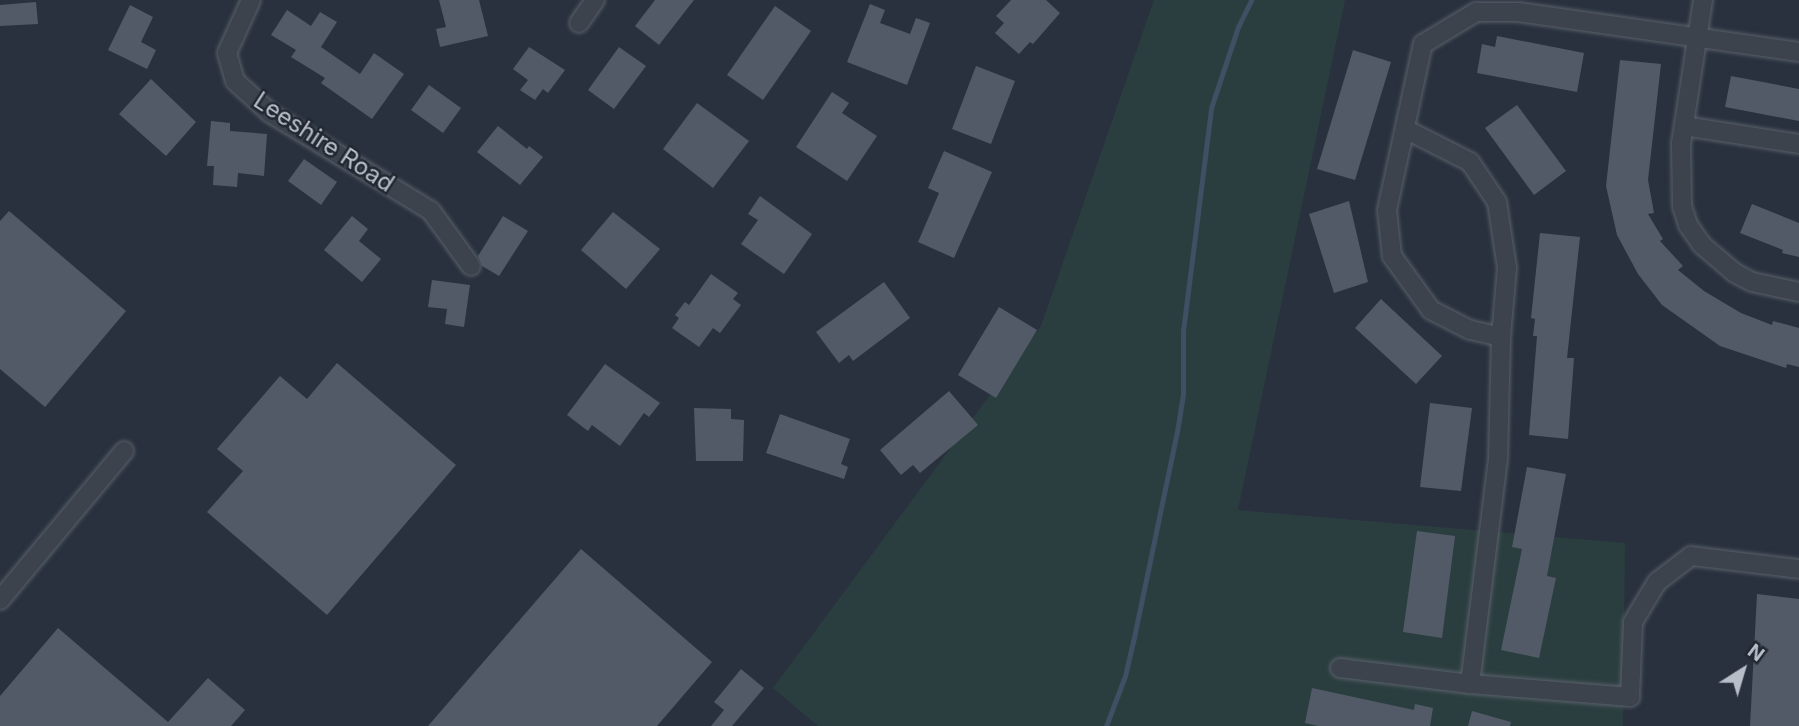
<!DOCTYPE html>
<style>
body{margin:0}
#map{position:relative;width:1799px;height:726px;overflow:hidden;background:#28313d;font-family:Inter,sans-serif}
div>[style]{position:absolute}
.green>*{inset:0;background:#2b3e3f}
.stream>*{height:5px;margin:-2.5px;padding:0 2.5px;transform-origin:2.5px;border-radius:2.5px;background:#404f64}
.building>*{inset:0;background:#525a67}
.roads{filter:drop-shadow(0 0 2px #5a616b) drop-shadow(0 0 2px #5a616b)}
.minor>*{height:18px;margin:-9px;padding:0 9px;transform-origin:9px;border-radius:9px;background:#3c434d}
span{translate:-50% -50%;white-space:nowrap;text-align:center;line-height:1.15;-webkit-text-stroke:5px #212832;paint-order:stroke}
.street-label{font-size:24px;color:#b8bec8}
.north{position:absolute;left:1708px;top:635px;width:70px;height:70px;-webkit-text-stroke:5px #212832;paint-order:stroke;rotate:37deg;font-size:19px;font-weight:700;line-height:28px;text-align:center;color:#b8bec8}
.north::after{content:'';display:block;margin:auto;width:24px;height:32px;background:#b8bec8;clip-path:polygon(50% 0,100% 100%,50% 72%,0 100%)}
</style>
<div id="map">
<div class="green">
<i style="clip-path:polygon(1154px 0,1345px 0,1238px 510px,1625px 543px,1623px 726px,818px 726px,773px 688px,1041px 326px)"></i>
</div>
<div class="stream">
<i style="left:1106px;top:726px;width:53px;rotate:-69.2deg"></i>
<i style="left:1125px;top:676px;width:35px;rotate:-77deg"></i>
<i style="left:1133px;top:642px;width:215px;rotate:-78.2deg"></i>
<i style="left:1177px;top:432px;width:39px;rotate:-81deg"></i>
<i style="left:1183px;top:393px;width:62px;rotate:-90deg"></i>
<i style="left:1183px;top:331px;width:225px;rotate:-82.8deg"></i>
<i style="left:1211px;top:108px;width:85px;rotate:-71.6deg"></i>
<i style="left:1238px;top:27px;width:30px;rotate:-64deg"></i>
</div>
<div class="building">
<i style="clip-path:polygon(439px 0,479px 0,488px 36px,440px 47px,436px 29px,446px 27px)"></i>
<i style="clip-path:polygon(655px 0,694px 0,659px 45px,635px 26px)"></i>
<i style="clip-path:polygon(1011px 0,1046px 0,1060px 13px,1033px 44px,1030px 42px,1019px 54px,995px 33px,1004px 23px,996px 16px)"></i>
<i style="clip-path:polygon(36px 2px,38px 24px,0 26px,0 5px)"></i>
<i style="clip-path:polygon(870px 4px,885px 10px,880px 23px,910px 34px,916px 18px,930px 23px,907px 85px,847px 62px)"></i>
<i style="clip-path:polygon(130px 5px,153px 17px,141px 42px,156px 50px,147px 69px,108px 50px)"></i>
<i style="clip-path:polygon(775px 6px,811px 31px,763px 100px,727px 75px)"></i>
<i style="clip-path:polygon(287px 10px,311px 26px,320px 12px,337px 22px,321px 47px,360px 74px,374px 53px,404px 74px,372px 119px,321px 83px,325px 78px,291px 57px,296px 50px,271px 35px)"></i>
<i style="clip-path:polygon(1497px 36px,1584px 53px,1577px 92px,1477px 73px,1482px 44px,1495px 47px)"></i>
<i style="clip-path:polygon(529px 47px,565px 70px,548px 93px,543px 89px,535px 100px,520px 90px,528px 80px,513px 69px)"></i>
<i style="clip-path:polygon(619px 47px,646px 66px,614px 109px,588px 90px)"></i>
<i style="clip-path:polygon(1353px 50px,1391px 62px,1355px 180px,1317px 169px)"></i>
<i style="clip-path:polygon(1620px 60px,1661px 64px,1648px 180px,1654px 213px,1648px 214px,1663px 239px,1660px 241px,1683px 266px,1678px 270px,1704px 291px,1741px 313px,1772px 325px,1773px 321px,1799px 328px,1799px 367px,1787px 364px,1786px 368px,1720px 346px,1662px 305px,1638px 274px,1617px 235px,1606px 186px)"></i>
<i style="clip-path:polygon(976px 66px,1015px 81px,991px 144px,952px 129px)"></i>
<i style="clip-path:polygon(1731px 76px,1799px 89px,1799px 121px,1725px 107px)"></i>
<i style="clip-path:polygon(151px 79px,196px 122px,166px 156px,119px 114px)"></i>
<i style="clip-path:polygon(429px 85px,461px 108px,443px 133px,411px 110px)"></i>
<i style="clip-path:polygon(832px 92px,849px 103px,842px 113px,877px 136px,847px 181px,796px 147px)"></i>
<i style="clip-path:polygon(697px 103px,749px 141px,713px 188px,663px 149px)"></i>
<i style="clip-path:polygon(1517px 105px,1566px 171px,1534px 195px,1485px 128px)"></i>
<i style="clip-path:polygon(211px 121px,230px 123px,230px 131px,267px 134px,264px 176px,238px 173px,237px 187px,213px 185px,214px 166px,207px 166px)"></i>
<i style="clip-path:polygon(498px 126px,527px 149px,529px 146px,543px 157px,520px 185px,477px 152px)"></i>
<i style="clip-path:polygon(944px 151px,992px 172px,954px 258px,918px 242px,939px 193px,928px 188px)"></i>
<i style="clip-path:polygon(304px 159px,337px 182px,321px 205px,288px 181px)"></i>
<i style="clip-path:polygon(760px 196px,812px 234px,784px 274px,741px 244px,758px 220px,748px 214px)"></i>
<i style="clip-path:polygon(1349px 201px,1368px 282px,1334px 293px,1309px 214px)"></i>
<i style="clip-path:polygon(1752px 204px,1799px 223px,1799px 257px,1782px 253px,1783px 250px,1740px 233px)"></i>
<i style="clip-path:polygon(9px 211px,126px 311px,45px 407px,0 369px,0 221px)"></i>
<i style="clip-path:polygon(613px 212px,660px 249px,626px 289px,581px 250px)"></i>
<i style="clip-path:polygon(352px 216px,368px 229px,359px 241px,381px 259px,362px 282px,324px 250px)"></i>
<i style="clip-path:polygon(503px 216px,528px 231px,499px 276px,482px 266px,478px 256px)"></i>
<i style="clip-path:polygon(1540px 233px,1580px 237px,1567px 358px,1574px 358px,1568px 439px,1529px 435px,1537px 336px,1533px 336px,1535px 319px,1531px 318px)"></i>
<i style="clip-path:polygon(711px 274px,738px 293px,733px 299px,741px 305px,720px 333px,713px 328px,699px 347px,672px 328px,679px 318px,675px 315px,685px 302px,689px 305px)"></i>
<i style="clip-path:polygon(432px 280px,470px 285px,464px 327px,445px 324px,447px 309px,428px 307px)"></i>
<i style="clip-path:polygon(884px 282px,910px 318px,853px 361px,849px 355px,839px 363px,816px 332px)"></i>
<i style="clip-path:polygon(1381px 299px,1442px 356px,1416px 384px,1355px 328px)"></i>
<i style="clip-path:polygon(999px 307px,1037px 330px,996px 398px,958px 375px)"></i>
<i style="clip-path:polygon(337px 363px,456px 465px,327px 615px,207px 512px,243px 471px,217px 449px,280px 376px,307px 399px)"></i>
<i style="clip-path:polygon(605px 364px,660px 403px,649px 417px,644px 413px,620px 446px,592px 425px,588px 431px,567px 415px)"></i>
<i style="clip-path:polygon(949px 391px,978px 425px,920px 473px,913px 465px,901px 475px,880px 450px)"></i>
<i style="clip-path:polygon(1430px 403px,1472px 408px,1461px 491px,1420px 487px)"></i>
<i style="clip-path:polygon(694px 408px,731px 409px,731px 419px,744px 420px,743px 461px,696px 461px)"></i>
<i style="clip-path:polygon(780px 414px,850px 439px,841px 464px,848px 467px,844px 479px,766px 453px)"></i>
<i style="clip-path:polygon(1527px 467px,1566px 474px,1547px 576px,1556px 578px,1539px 658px,1501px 650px,1522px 549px,1512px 547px)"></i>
<i style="clip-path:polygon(1417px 531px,1455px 536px,1442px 638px,1403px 632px)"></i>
<i style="clip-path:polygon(581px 549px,712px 662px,657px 726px,428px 726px)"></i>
<i style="clip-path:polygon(1757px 594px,1799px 599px,1799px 726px,1750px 726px)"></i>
<i style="clip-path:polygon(58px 628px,168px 722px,208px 678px,245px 710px,231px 726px,0 726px,0 696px)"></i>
<i style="clip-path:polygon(741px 669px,764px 688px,732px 726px,711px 726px,724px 710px,714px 702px)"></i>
<i style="clip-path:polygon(1312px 688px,1414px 710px,1415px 704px,1433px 708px,1430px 726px,1318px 726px,1305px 723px)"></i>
<i style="clip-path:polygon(1472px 711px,1511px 722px,1510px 726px,1468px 726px)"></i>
</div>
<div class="roads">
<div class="minor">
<i style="left:251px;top:0;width:58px;rotate:114.4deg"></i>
<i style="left:227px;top:53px;width:29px;rotate:74deg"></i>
<i style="left:235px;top:81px;width:47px;rotate:42.4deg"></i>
<i style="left:270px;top:113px;width:188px;rotate:31.3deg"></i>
<i style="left:431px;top:211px;width:68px;rotate:54deg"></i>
<i style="left:1703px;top:0;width:145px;rotate:98.7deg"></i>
<i style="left:1681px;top:143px;width:63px;rotate:89.1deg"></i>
<i style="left:1682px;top:206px;width:20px;rotate:72deg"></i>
<i style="left:1688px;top:225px;width:24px;rotate:55deg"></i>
<i style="left:1702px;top:245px;width:43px;rotate:40.3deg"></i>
<i style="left:1735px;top:273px;width:19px;rotate:28deg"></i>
<i style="left:1752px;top:282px;width:48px;rotate:12deg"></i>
<i style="left:579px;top:23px;width:28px;rotate:-55deg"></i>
<i style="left:1684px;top:126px;width:116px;rotate:8.9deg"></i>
<i style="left:1405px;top:129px;width:73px;rotate:26.9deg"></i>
<i style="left:1470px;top:162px;width:48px;rotate:56deg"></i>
<i style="left:1497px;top:202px;width:67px;rotate:81.4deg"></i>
<i style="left:1507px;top:268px;width:69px;rotate:95deg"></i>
<i style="left:1501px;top:337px;width:122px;rotate:91.4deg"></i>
<i style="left:1498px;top:459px;width:227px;rotate:97.1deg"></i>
<i style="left:1501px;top:337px;width:32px;rotate:-167deg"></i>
<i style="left:1470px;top:330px;width:44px;rotate:-152.9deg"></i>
<i style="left:1431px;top:310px;width:67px;rotate:-125.8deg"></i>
<i style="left:1392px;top:256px;width:46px;rotate:-96.2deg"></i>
<i style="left:1387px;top:210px;width:170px;rotate:-77.8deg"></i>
<i style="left:1423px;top:44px;width:62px;rotate:-31.1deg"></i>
<i style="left:1476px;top:12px;width:42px"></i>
<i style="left:1518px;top:12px;width:284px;rotate:8.1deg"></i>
<i style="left:0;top:600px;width:194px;rotate:-50.2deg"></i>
<i style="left:1340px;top:668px;width:131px;rotate:7deg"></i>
<i style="left:1470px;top:684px;width:161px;rotate:4.6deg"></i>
<i style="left:1630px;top:697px;width:75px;rotate:-87.7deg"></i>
<i style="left:1633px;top:622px;width:47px;rotate:-59deg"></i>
<i style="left:1657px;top:582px;width:43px;rotate:-37.4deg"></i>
<i style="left:1691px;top:556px;width:109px;rotate:6.9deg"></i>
</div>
</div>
<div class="street-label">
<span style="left:324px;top:142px;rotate:33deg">Leeshire Road</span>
</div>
<div class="north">N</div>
</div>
